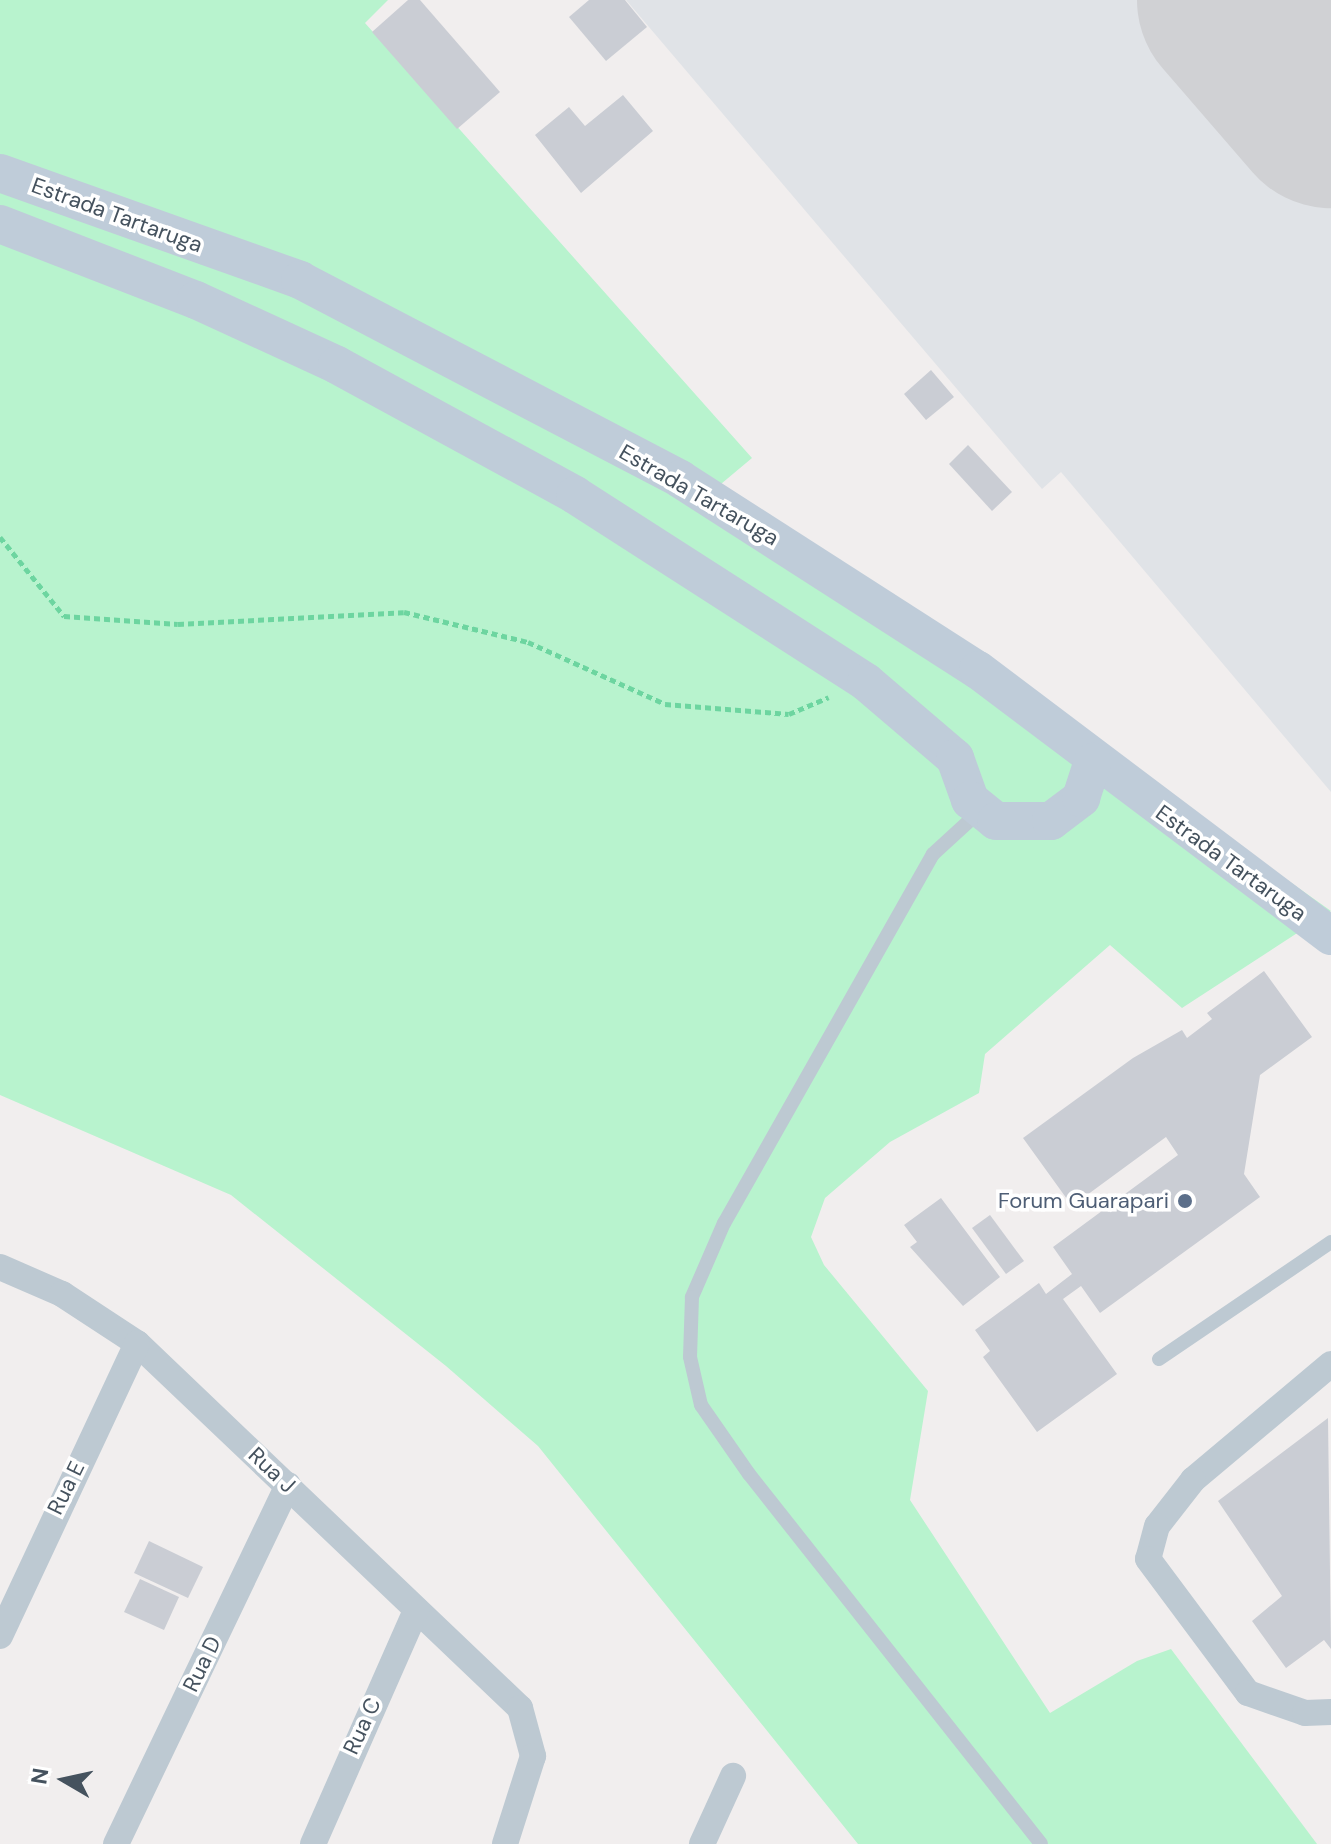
<!DOCTYPE html>
<style>
body{margin:0}
#map{position:relative;width:1331px;height:1844px;overflow:hidden;background:#f1eeee;font-family:"DM Sans",sans-serif}
div>[style]{position:absolute}
.airport>*{inset:0;background:#e0e3e7}
.green>*{inset:0;background:#b8f3ce}
.runway>*{height:208px;margin:-104px;padding:0 104px;transform-origin:104px;border-radius:104px;background:#d0d1d4}
.building>*{inset:0;background:#cacdd4}
.path>*{height:5px;margin-top:-2.5px;transform-origin:0;background:repeating-linear-gradient(90deg,#6dd5a0 0 6px,transparent 0 10px)}
.lane>*{height:14px;margin:-7px;padding:0 7px;transform-origin:7px;border-radius:7px;background:#bdc9d2}
.street>*{height:26px;margin:-13px;padding:0 13px;transform-origin:13px;border-radius:13px;background:#bdc9d2}
.secondary>*{height:38px;margin:-19px;padding:0 19px;transform-origin:19px;border-radius:19px;background:#bfccd9}
.dots>*{width:22px;height:22px;translate:-50% -50%;box-sizing:border-box;border:4px solid #fff;border-radius:50%}
span{translate:-50% -50%;white-space:nowrap;text-align:center;line-height:1.15;-webkit-text-stroke:7px #fff;paint-order:stroke}
.street-label{font-size:22px;color:#45525e}
.service-label{font-size:22px;color:#4e5e75}
.right{translate:-100% -50%;text-align:right}
.north{position:absolute;left:24px;top:1740px;width:80px;height:80px;-webkit-text-stroke:6px #fff;paint-order:stroke;rotate:279deg;font-size:22px;font-weight:700;line-height:32px;text-align:center;color:#45525e}
.north::after{content:'';display:block;margin:auto;width:28px;height:36px;background:#45525e;clip-path:polygon(50% 0,100% 100%,50% 72%,0 100%)}
</style>
<div id="map">
<div class="airport">
<i style="clip-path:polygon(626px 0,1331px 0,1331px 792px,1061px 472px,1042px 489px)"></i>
</div>
<div class="green">
<i style="clip-path:polygon(0 0,388px 0,365px 23px,752px 458px,715px 489px,941px 635px,1331px 911px,1182px 1008px,1110px 945px,985px 1054px,979px 1093px,890px 1142px,825px 1198px,811px 1237px,824px 1265px,928px 1391px,910px 1500px,1050px 1713px,1137px 1661px,1171px 1649px,1317px 1844px,858px 1844px,538px 1446px,446px 1366px,231px 1195px,0 1095px)"></i>
</div>
<div class="runway">
<i style="left:1241px;top:0;width:138px;rotate:49.1deg"></i>
</div>
<div class="building">
<i style="clip-path:polygon(408px 0,420px 0,500px 92px,457px 129px,372px 32px)"></i>
<i style="clip-path:polygon(589px 0,625px 0,647px 27px,606px 61px,569px 17px)"></i>
<i style="clip-path:polygon(623px 95px,653px 131px,581px 193px,535px 135px,569px 107px,585px 126px)"></i>
<i style="clip-path:polygon(931px 370px,954px 397px,926px 420px,904px 394px)"></i>
<i style="clip-path:polygon(968px 445px,1012px 492px,992px 511px,949px 464px)"></i>
<i style="clip-path:polygon(1264px 971px,1312px 1037px,1260px 1075px,1244px 1174px,1260px 1197px,1100px 1313px,1081px 1286px,1063px 1299px,1117px 1374px,1037px 1432px,983px 1357px,990px 1351px,975px 1330px,1039px 1283px,1046px 1294px,1072px 1274px,1053px 1247px,1178px 1155px,1166px 1137px,1072px 1206px,1023px 1138px,1133px 1058px,1182px 1030px,1187px 1038px,1212px 1019px,1207px 1013px)"></i>
<i style="clip-path:polygon(941px 1198px,1000px 1277px,963px 1306px,910px 1247px,917px 1242px,904px 1225px)"></i>
<i style="clip-path:polygon(990px 1215px,1024px 1261px,1006px 1274px,972px 1228px)"></i>
<i style="clip-path:polygon(1328px 1418px,1331px 1649px,1324px 1640px,1286px 1668px,1252px 1621px,1282px 1596px,1218px 1501px)"></i>
<i style="clip-path:polygon(149px 1541px,203px 1567px,188px 1598px,134px 1573px)"></i>
<i style="clip-path:polygon(140px 1579px,179px 1597px,164px 1630px,124px 1612px)"></i>
</div>
<div class="path">
<i style="left:0;top:537px;width:102px;rotate:51deg"></i>
<i style="left:64px;top:616px;width:114px;rotate:4deg"></i>
<i style="left:178px;top:624px;width:226px;rotate:-3deg"></i>
<i style="left:404px;top:612px;width:128px;rotate:13.6deg"></i>
<i style="left:528px;top:642px;width:150px;rotate:24.3deg"></i>
<i style="left:665px;top:704px;width:124px;rotate:4.6deg"></i>
<i style="left:789px;top:714px;width:43px;rotate:-23deg"></i>
</div>
<div class="lane">
<i style="left:980px;top:811px;width:64px;rotate:137.5deg"></i>
<i style="left:933px;top:854px;width:424px;rotate:119.5deg"></i>
<i style="left:724px;top:1223px;width:81px;rotate:113.4deg"></i>
<i style="left:692px;top:1297px;width:60px;rotate:91.9deg"></i>
<i style="left:690px;top:1357px;width:49px;rotate:77.1deg"></i>
<i style="left:701px;top:1405px;width:84px;rotate:55.2deg"></i>
<i style="left:749px;top:1474px;width:471px;rotate:51.7deg"></i>
<i style="left:1159px;top:1359px;width:208px;rotate:-34.2deg"></i>
</div>
<div class="street">
<i style="left:0;top:1267px;width:68px;rotate:23.5deg"></i>
<i style="left:62px;top:1294px;width:90px;rotate:33.2deg"></i>
<i style="left:137px;top:1343px;width:529px;rotate:43.62deg"></i>
<i style="left:520px;top:1708px;width:50px;rotate:74.8deg"></i>
<i style="left:533px;top:1756px;width:92px;rotate:107.7deg"></i>
<i style="left:1331px;top:1364px;width:180px;rotate:140deg"></i>
<i style="left:1193px;top:1480px;width:58px;rotate:128deg"></i>
<i style="left:1157px;top:1526px;width:34px;rotate:105deg"></i>
<i style="left:1148px;top:1559px;width:167px;rotate:53.3deg"></i>
<i style="left:1248px;top:1693px;width:60px;rotate:19.3deg"></i>
<i style="left:1305px;top:1713px;width:26px;rotate:-2deg"></i>
<i style="left:0;top:1636px;width:323px;rotate:-64.9deg"></i>
<i style="left:116px;top:1844px;width:398px;rotate:-64.4deg"></i>
<i style="left:313px;top:1844px;width:256px;rotate:-66.2deg"></i>
<i style="left:702px;top:1844px;width:75px;rotate:-65.5deg"></i>
</div>
<div class="secondary">
<i style="left:0;top:173px;width:319px;rotate:19.6deg"></i>
<i style="left:300px;top:280px;width:429px;rotate:27.6deg"></i>
<i style="left:680px;top:479px;width:354px;rotate:32.7deg"></i>
<i style="left:978px;top:670px;width:442px;rotate:37deg"></i>
<i style="left:0;top:224px;width:210px;rotate:21.2deg"></i>
<i style="left:196px;top:300px;width:155px;rotate:24.7deg"></i>
<i style="left:337px;top:365px;width:271px;rotate:28.6deg"></i>
<i style="left:575px;top:495px;width:346px;rotate:32.7deg"></i>
<i style="left:866px;top:682px;width:117px;rotate:40.5deg"></i>
<i style="left:955px;top:758px;width:45px;rotate:70.3deg"></i>
<i style="left:970px;top:800px;width:33px;rotate:39deg"></i>
<i style="left:996px;top:821px;width:55px"></i>
<i style="left:1051px;top:821px;width:38px;rotate:-37deg"></i>
<i style="left:1081px;top:798px;width:38px;rotate:-72deg"></i>
</div>
<div class="dots">
<i style="left:1185px;top:1201px;background:#5c6f8a"></i>
</div>
<div class="street-label">
<span style="left:117px;top:215px;rotate:20deg">Estrada Tartaruga</span>
<span style="left:699px;top:495px;rotate:30deg">Estrada Tartaruga</span>
<span style="left:1231px;top:863px;rotate:36deg">Estrada Tartaruga</span>
<span style="left:272px;top:1470px;rotate:43deg">Rua J</span>
<span style="left:66px;top:1488px;rotate:-64deg">Rua E</span>
<span style="left:202px;top:1664px;rotate:-64deg">Rua D</span>
<span style="left:362px;top:1726px;rotate:-65deg">Rua C</span>
</div>
<div class="service-label">
<span class="right" style="left:1169px;top:1201px">Forum Guarapari</span>
</div>
<div class="north">N</div>
</div>
